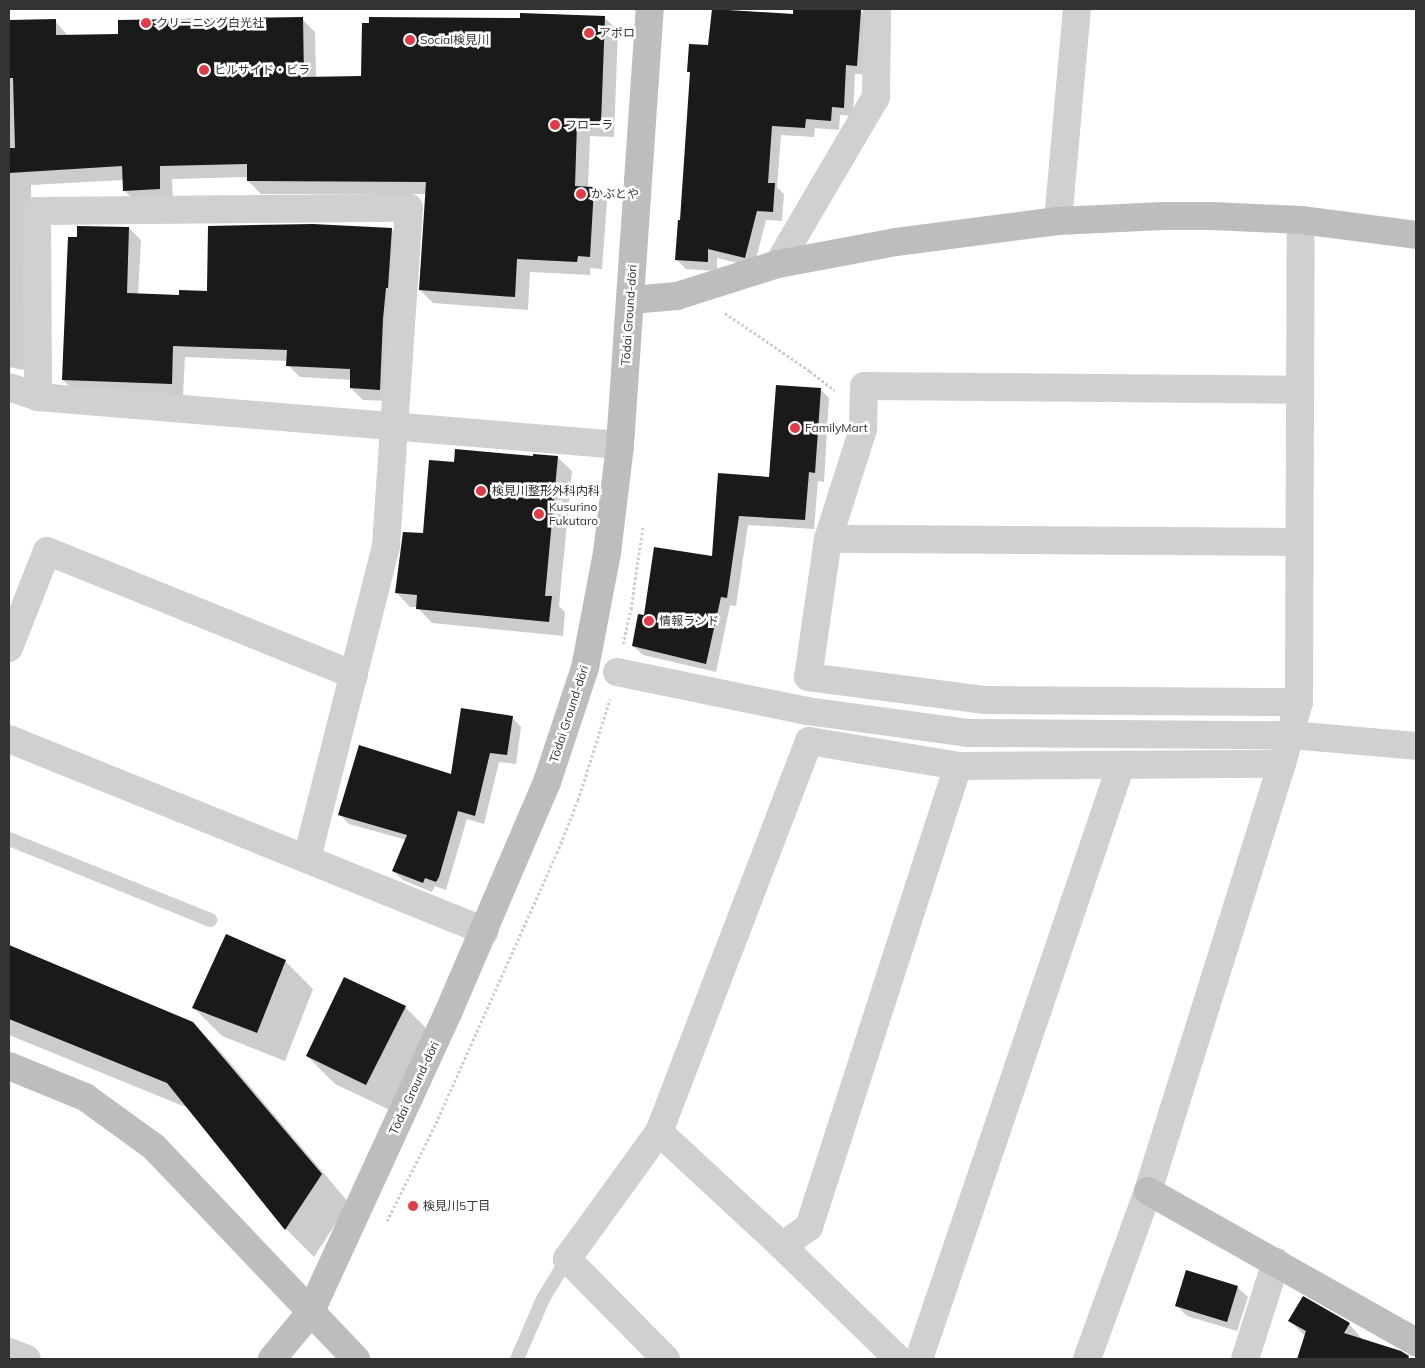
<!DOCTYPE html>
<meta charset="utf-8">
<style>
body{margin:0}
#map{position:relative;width:1425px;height:1368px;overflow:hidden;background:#fff;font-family:Mulish,"Noto Sans JP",sans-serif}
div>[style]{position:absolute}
.shadow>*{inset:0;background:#0003}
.building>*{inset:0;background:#1a1a1a}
.path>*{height:3px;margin-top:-1.5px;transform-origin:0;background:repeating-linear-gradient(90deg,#cdcdcd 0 2.5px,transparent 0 5px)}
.lane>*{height:14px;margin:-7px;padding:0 7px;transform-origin:7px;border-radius:7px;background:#d0d0d0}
.street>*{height:28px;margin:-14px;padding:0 14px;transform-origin:14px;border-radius:14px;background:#d0d0d0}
.secondary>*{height:28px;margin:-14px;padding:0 14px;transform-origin:14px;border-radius:14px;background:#bdbdbd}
.dots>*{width:14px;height:14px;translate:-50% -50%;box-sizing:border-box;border:2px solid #fff;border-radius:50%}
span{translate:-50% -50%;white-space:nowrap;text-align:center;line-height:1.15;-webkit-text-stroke:5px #fff;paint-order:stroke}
.poi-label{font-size:12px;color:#333}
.left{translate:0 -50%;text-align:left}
.street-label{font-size:12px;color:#333}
.frame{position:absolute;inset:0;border:10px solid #333;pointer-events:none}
</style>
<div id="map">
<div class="shadow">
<i style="clip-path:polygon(795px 9px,861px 11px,870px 21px,866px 74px,855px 74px,853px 116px,840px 115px,839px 130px,815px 128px,814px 137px,781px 135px,777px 187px,784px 194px,782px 221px,766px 220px,754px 267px,717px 258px,717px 271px,686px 269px,676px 259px,681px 221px,691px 74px,688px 71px,710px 47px,794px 15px)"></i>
<i style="clip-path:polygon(605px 18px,618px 31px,614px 137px,590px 136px,588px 188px,594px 188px,607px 201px,602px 269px,590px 268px,590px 275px,530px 272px,528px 310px,433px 303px,420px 290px,427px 194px,261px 194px,248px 181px,248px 177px,172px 179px,173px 202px,137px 203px,124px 190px,124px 180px,31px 185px,33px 281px,29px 363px,23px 370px,9px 367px,9px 22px,55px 21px,68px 36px,120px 35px,302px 19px,315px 32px,316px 78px,362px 77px,521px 20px)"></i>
<i style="clip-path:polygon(129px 228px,141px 240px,138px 295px,180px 297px,209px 292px,391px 229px,403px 241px,391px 401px,363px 400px,351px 388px,351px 380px,300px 377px,288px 365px,288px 361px,185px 357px,183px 396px,75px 391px,63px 380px,78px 239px)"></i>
<i style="clip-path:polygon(820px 389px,829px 398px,824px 482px,818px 481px,814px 529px,748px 525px,736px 606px,730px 605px,716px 672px,643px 655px,633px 646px,645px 617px,713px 557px,719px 474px,770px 478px)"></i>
<i style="clip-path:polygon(534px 457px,557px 457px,572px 471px,559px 606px,565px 612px,563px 636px,432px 623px,417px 607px,410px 607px,396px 592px,455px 463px)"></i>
<i style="clip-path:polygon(512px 717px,521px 727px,516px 764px,499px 762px,484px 824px,467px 819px,446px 890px,435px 886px,432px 892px,403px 880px,393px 871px,406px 840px,349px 824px,340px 814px,452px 776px)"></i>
<i style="clip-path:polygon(9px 946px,192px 1023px,221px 1052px,349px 1203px,314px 1257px,286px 1229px,188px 1108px,9px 1035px)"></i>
<i style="clip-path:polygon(285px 961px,313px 989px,285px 1061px,222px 1036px,194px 1008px)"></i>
<i style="clip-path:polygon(344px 979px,405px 1007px,434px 1036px,394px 1112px,335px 1084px,307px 1056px)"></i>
<i style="clip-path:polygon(1237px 1287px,1248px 1297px,1237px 1331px,1187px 1316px,1177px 1306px)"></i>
<i style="clip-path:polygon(1290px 1321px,1349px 1324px,1364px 1341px,1394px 1350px,1403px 1359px,1298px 1359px,1305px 1336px)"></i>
</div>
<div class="building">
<i style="clip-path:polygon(712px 9px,793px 14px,793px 9px,861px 10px,857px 66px,846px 65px,844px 108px,832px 107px,831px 121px,806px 119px,805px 128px,772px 126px,768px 183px,775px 183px,773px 212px,757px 211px,745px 258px,708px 249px,708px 262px,675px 260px,678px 220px,680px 220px,690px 72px,687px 72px,689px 44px,708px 45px)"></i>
<i style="clip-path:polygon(520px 13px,605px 16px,601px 124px,577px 123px,575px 186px,594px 187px,590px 257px,578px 256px,577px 262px,517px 259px,515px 297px,419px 290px,426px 182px,247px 181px,247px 164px,160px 166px,160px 189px,123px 191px,122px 166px,9px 173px,9px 148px,15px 148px,13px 78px,9px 78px,9px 20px,56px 19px,56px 35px,118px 34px,118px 20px,303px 17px,304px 77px,361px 76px,362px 23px,369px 23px,369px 17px,520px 18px)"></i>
<i style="clip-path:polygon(313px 224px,392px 228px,388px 288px,386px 288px,383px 319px,380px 390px,350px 388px,350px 369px,286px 366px,287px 350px,173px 346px,172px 384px,62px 380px,68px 237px,77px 237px,77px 226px,129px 227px,127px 293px,179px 295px,179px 290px,207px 291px,208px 226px)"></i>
<i style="clip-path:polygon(776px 385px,821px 388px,815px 473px,809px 472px,805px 520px,739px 516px,727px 598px,721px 597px,706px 664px,632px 646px,638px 614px,644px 615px,654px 547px,712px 556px,718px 473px,769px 477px)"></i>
<i style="clip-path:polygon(455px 449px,533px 456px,533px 454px,558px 456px,545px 596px,552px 596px,549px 622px,416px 609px,417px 595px,395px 593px,403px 532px,423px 533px,429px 460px,454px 462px)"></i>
<i style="clip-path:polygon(461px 708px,513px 716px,507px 755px,490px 753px,475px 816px,458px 811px,439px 877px,436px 882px,425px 878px,423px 883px,392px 871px,407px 835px,338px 815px,359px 745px,451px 774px)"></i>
<i style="clip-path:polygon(226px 934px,286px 960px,257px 1033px,192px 1008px)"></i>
<i style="clip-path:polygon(9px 945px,193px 1022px,322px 1174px,285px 1230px,167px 1083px,9px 1019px)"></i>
<i style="clip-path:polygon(344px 977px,406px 1006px,366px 1085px,306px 1056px)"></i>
<i style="clip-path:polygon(1186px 1270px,1238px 1286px,1227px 1322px,1175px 1306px)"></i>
<i style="clip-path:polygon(1303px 1296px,1350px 1323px,1344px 1333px,1401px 1351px,1409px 1356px,1408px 1359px,1297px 1359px,1306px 1331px,1288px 1321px)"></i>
</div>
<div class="path">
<i style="left:725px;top:313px;width:103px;rotate:34.3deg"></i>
<i style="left:810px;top:371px;width:31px;rotate:38deg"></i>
<i style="left:623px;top:644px;width:36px;rotate:-77deg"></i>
<i style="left:631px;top:609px;width:83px;rotate:-81.7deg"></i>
<i style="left:387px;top:1221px;width:110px;rotate:-63.4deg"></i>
<i style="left:436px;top:1123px;width:296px;rotate:-65.9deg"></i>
<i style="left:557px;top:853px;width:57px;rotate:-68.4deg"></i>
<i style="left:578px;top:800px;width:106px;rotate:-72.4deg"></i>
</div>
<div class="lane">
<i style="left:9px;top:839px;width:217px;rotate:21.9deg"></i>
<i style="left:517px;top:1359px;width:65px;rotate:-66.6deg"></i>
<i style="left:543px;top:1299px;width:47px;rotate:-59deg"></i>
</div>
<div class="street">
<i style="left:1058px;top:221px;width:213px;rotate:-84.9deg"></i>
<i style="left:778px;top:264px;width:194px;rotate:-59.6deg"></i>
<i style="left:876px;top:97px;width:88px;rotate:-89.3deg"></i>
<i style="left:9px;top:387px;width:31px;rotate:19deg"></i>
<i style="left:38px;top:397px;width:584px;rotate:4.71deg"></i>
<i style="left:38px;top:397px;width:186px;rotate:-90.3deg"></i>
<i style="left:37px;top:211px;width:372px;rotate:-0.5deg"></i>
<i style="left:409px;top:208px;width:339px;rotate:93.9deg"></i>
<i style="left:386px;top:546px;width:323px;rotate:104.2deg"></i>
<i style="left:828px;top:539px;width:115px;rotate:-72.3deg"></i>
<i style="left:863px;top:429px;width:43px;rotate:-88.7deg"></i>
<i style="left:864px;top:386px;width:436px;rotate:0.5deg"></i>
<i style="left:1299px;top:542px;width:471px;rotate:-179.6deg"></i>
<i style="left:828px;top:539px;width:139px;rotate:98.2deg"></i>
<i style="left:808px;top:677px;width:179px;rotate:7.4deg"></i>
<i style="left:986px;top:700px;width:313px;rotate:0.4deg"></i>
<i style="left:9px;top:648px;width:104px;rotate:-68.6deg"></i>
<i style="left:47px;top:551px;width:331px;rotate:22deg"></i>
<i style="left:617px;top:672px;width:194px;rotate:11.6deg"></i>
<i style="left:807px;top:711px;width:162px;rotate:7.8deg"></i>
<i style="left:967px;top:733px;width:324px;rotate:0.4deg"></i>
<i style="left:1291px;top:735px;width:125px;rotate:5deg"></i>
<i style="left:9px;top:739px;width:513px;rotate:21.97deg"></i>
<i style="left:659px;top:1132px;width:168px;rotate:42.8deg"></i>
<i style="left:782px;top:1246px;width:33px;rotate:-35deg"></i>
<i style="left:809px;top:1227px;width:484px;rotate:-72.1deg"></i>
<i style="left:782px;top:1246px;width:162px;rotate:44.2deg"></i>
<i style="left:9px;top:1352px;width:19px;rotate:21deg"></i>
<i style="left:666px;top:1359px;width:141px;rotate:-134.7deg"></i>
<i style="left:567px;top:1259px;width:157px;rotate:-54.1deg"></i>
<i style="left:659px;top:1132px;width:419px;rotate:-69deg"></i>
<i style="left:809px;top:741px;width:151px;rotate:9.5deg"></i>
<i style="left:958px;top:766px;width:324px;rotate:-0.4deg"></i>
<i style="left:919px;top:1359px;width:627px;rotate:-71.22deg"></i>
<i style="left:1087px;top:1359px;width:179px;rotate:-70deg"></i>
<i style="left:1148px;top:1191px;width:448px;rotate:-72.6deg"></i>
<i style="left:1282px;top:764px;width:64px;rotate:-74.7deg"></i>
<i style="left:1299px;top:702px;width:482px;rotate:-89.8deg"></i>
<i style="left:1245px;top:1359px;width:102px;rotate:-72.3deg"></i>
</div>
<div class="secondary">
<i style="left:631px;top:300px;width:46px;rotate:-5deg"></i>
<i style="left:677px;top:296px;width:106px;rotate:-17.6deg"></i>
<i style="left:778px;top:264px;width:120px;rotate:-10.6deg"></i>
<i style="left:896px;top:242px;width:163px;rotate:-7.4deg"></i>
<i style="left:1058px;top:221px;width:106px;rotate:-2.7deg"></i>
<i style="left:1164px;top:216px;width:47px"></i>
<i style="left:1211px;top:216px;width:90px;rotate:2.5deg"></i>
<i style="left:1301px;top:220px;width:116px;rotate:7.4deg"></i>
<i style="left:9px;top:1066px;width:82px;rotate:22.2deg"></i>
<i style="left:85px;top:1097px;width:85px;rotate:35.9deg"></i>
<i style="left:154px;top:1147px;width:293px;rotate:46.4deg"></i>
<i style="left:1148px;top:1191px;width:308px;rotate:29.4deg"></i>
<i style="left:272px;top:1359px;width:60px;rotate:-50.4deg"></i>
<i style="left:310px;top:1313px;width:330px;rotate:-65.3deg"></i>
<i style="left:448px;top:1013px;width:251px;rotate:-66.8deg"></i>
<i style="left:547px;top:782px;width:120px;rotate:-71.6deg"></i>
<i style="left:585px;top:668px;width:117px;rotate:-79.2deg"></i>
<i style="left:607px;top:553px;width:109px;rotate:-83.1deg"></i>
<i style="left:620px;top:445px;width:437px;rotate:-86.1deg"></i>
</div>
<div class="dots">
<i style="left:146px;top:23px;background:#e63946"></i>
<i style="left:589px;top:33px;background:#e63946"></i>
<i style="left:410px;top:40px;background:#e63946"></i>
<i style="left:204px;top:70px;background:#e63946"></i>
<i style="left:555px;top:125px;background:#e63946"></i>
<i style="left:581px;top:194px;background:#e63946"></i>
<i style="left:795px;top:428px;background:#e63946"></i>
<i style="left:481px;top:491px;background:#e63946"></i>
<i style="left:539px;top:514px;background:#e63946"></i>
<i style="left:649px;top:621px;background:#e63946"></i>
<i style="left:413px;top:1206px;background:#e63946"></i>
</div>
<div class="poi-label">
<span class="left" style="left:156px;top:23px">クリーニング白光社</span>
<span class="left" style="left:599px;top:33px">アポロ</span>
<span class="left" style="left:420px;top:40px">Social検見川</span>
<span class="left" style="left:214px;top:70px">ヒルサイド・ビラ</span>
<span class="left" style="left:565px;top:125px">フローラ</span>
<span class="left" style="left:591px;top:194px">かぶとや</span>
<span class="left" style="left:805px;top:428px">FamilyMart</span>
<span class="left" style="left:492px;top:491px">検見川整形外科内科</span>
<span class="left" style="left:549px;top:514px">Kusurino<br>Fukutaro</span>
<span class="left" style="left:659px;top:621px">情報ランド</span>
<span class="left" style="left:423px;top:1206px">検見川5丁目</span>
</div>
<div class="street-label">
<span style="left:629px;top:315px;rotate:-86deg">Tōdai Ground-dōri</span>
<span style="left:569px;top:714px;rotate:-72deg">Tōdai Ground-dōri</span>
<span style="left:414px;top:1088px;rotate:-65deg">Tōdai Ground-dōri</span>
</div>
<div class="frame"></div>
</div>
